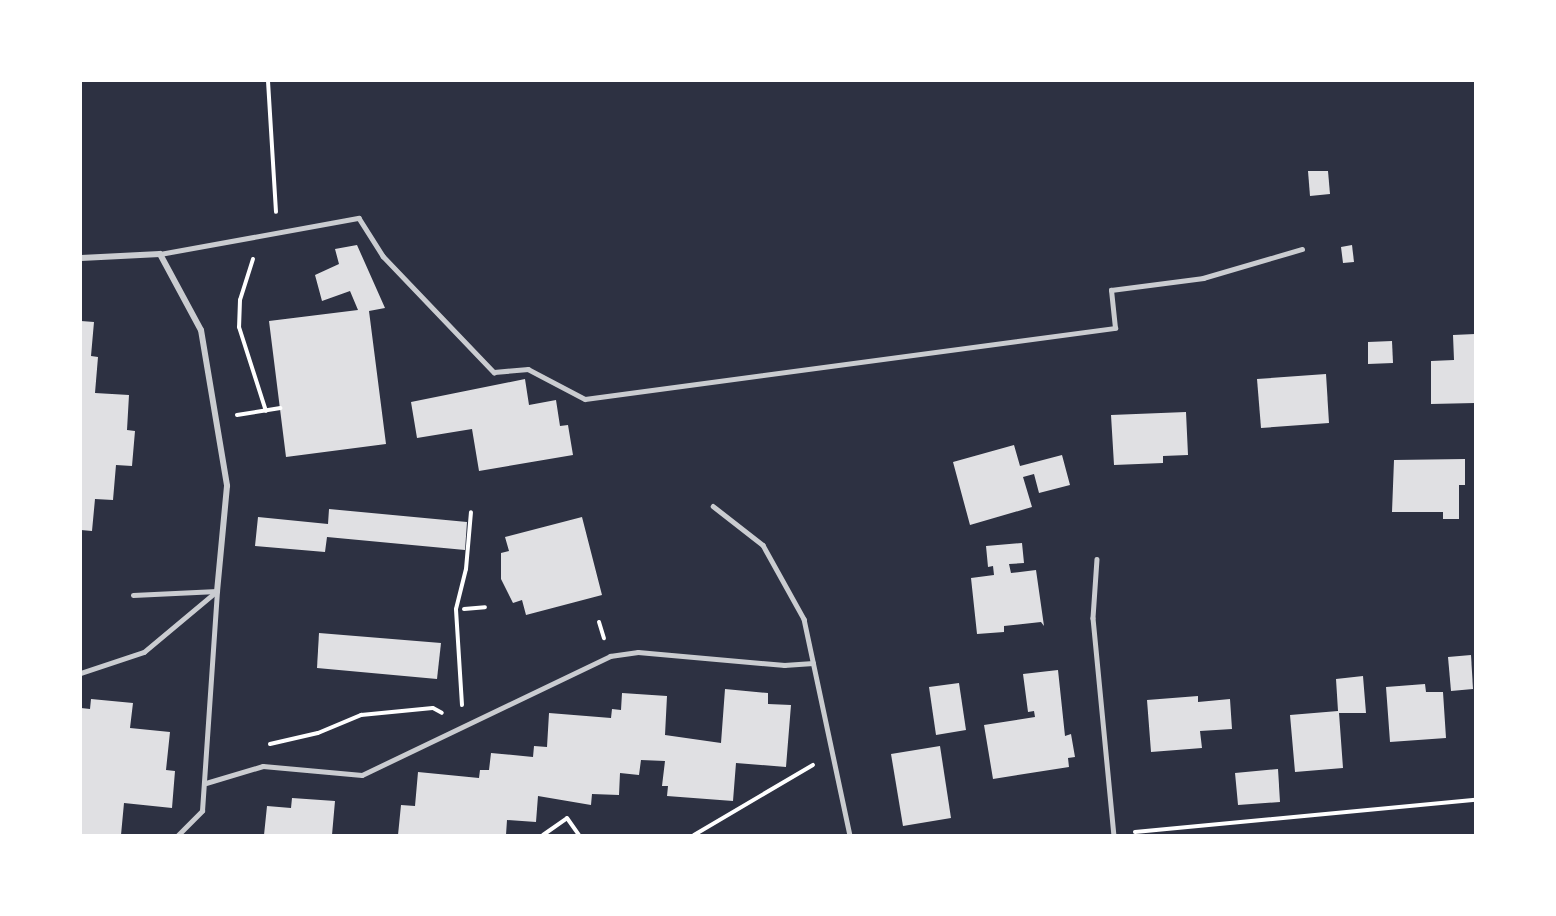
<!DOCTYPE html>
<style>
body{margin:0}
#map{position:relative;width:1556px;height:916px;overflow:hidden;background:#2d3142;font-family:Lato,sans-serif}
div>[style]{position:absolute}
.building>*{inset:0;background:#e0e0e3}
.path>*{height:4px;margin:-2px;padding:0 2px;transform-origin:2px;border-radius:2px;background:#fff}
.service>*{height:4.5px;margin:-2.25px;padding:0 2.25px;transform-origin:2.25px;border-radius:2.25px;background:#caccd0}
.minor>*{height:6px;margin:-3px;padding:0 3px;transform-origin:3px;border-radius:3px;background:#caccd0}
span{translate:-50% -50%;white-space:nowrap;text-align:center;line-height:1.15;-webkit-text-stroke:5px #fff;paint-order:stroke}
.frame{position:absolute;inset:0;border:82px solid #fff;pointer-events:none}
</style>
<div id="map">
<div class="building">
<i style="clip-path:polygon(1308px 171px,1328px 171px,1330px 194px,1310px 196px)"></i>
<i style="clip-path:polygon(357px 245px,385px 308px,369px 311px,386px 444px,286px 457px,269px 321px,358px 310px,350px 291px,322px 301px,315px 275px,339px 264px,335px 249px)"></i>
<i style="clip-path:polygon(1352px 245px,1354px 262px,1343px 263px,1341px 247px)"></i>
<i style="clip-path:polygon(81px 321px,94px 322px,91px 356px,98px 357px,95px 393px,129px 395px,127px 430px,135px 431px,132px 466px,116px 465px,113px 500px,95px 499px,92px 531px,81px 530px)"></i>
<i style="clip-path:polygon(1475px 334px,1475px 403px,1431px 404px,1431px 361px,1454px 360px,1453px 335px)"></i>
<i style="clip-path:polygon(1392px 341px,1393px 363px,1368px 364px,1368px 342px)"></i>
<i style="clip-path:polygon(1326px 374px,1329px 423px,1261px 428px,1257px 379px)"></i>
<i style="clip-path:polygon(525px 379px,529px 405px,556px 400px,560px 426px,568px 425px,573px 455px,479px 471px,472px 429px,417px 438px,411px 402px)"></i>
<i style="clip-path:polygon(1186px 412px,1188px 455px,1163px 456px,1163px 463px,1114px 465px,1111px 415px)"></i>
<i style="clip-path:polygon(1014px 445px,1020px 466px,1062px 455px,1070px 485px,1039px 493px,1034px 474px,1023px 477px,1032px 507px,970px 525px,953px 462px)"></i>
<i style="clip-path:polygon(1465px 459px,1465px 485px,1459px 485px,1459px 519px,1443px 519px,1443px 512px,1392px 512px,1394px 460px)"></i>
<i style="clip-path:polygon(329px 509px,467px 522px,465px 550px,327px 537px,325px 552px,255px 546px,258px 517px,328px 524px)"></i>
<i style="clip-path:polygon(582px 517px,602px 595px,526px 615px,522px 600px,513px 603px,501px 579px,501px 553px,509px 551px,505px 537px)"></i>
<i style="clip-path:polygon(1022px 543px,1024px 563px,1009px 564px,1011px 573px,1036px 570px,1044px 626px,1041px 622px,1004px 626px,1004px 632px,977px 634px,971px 578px,994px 575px,993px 566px,988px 567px,986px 546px)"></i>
<i style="clip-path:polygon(319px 633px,441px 643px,437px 679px,317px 668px)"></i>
<i style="clip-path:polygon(1471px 655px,1473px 689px,1451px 691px,1448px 657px)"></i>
<i style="clip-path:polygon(1058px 670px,1065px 736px,1071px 734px,1075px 757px,1068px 758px,1069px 767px,993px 779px,984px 725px,1035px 717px,1034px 711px,1028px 712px,1023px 674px)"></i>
<i style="clip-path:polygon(1363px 676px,1366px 713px,1339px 713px,1343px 768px,1295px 772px,1290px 715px,1338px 711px,1336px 679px)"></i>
<i style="clip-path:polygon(959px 683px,966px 730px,936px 735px,929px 687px)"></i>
<i style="clip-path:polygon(1425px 684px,1426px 692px,1443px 692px,1446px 738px,1390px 742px,1386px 687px)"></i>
<i style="clip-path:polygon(725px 689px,768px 693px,768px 704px,791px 705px,786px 767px,736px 763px,733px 801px,667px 796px,668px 786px,662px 786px,665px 761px,641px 760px,639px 775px,620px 773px,619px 795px,592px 794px,591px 805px,538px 796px,536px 822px,507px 820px,506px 835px,398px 835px,401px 805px,415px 806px,418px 772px,479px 778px,480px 770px,489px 770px,491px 753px,533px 757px,534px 746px,547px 747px,549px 713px,611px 718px,612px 709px,621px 710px,622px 693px,667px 696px,665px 735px,721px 743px)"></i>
<i style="clip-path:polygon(1198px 696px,1198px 702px,1230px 699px,1232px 729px,1200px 731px,1202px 748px,1151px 752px,1147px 700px)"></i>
<i style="clip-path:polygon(91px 699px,133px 703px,130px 728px,170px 732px,166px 770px,175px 771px,172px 808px,124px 803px,121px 835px,81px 835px,81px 708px,90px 709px)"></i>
<i style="clip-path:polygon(940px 746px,951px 818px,903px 826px,891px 754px)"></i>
<i style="clip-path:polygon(1278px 769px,1280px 802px,1238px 805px,1235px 773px)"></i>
<i style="clip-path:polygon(292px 798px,335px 801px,332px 835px,264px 835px,267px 806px,291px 808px)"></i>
</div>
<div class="path">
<i style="left:268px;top:81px;width:131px;rotate:86.5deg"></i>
<i style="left:253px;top:259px;width:43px;rotate:107.6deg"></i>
<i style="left:240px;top:300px;width:27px;rotate:92deg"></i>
<i style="left:239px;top:327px;width:88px;rotate:72.2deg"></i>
<i style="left:237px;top:415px;width:44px;rotate:-9.2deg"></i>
<i style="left:464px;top:609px;width:21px;rotate:-5deg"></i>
<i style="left:599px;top:622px;width:17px;rotate:73deg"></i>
<i style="left:462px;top:705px;width:96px;rotate:-93.6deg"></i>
<i style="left:456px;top:609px;width:41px;rotate:-76deg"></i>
<i style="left:466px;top:569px;width:57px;rotate:-85deg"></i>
<i style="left:270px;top:744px;width:49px;rotate:-12.9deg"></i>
<i style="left:318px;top:733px;width:47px;rotate:-22.7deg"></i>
<i style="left:361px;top:715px;width:72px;rotate:-5.6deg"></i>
<i style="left:433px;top:708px;width:10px;rotate:29deg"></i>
<i style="left:1135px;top:832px;width:342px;rotate:-5.4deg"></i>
<i style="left:543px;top:835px;width:29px;rotate:-35deg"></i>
<i style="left:567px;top:818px;width:21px;rotate:55deg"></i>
<i style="left:694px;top:835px;width:138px;rotate:-30.5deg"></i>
</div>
<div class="service">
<i style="left:160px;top:254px;width:202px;rotate:-10.3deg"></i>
<i style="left:359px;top:218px;width:45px;rotate:57.7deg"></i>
<i style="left:383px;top:256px;width:161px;rotate:46.3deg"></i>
<i style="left:494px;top:372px;width:34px;rotate:-5deg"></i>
<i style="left:528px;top:369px;width:64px;rotate:27.8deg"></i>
<i style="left:585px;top:399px;width:535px;rotate:-7.63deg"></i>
<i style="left:1115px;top:328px;width:38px;rotate:-96deg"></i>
<i style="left:1111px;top:290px;width:93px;rotate:-7.4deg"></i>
<i style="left:1203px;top:278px;width:103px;rotate:-16.3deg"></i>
<i style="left:713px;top:506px;width:63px;rotate:38deg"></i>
<i style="left:763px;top:545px;width:85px;rotate:61deg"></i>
<i style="left:804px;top:619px;width:221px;rotate:78deg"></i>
<i style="left:1097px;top:559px;width:59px;rotate:93.9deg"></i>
<i style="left:1093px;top:618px;width:218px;rotate:84.5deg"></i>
<i style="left:133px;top:595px;width:84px;rotate:-2.7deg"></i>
<i style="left:81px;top:673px;width:66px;rotate:-18.4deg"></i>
<i style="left:144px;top:652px;width:95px;rotate:-39.9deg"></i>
<i style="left:206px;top:783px;width:59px;rotate:-16.6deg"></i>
<i style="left:263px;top:766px;width:99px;rotate:5.2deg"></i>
<i style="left:362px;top:775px;width:275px;rotate:-25.6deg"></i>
<i style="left:610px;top:656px;width:28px;rotate:-8deg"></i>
<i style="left:638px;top:652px;width:147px;rotate:5.1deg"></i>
<i style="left:784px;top:665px;width:29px;rotate:-4deg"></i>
<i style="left:178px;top:835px;width:34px;rotate:-45deg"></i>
<i style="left:202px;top:811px;width:221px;rotate:-86.1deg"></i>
</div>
<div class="minor">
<i style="left:81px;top:258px;width:79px;rotate:-2.9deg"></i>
<i style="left:160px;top:254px;width:86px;rotate:61.7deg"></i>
<i style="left:201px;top:330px;width:158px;rotate:80.5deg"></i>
<i style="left:227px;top:486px;width:105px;rotate:95.4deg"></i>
</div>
<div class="frame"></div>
</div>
